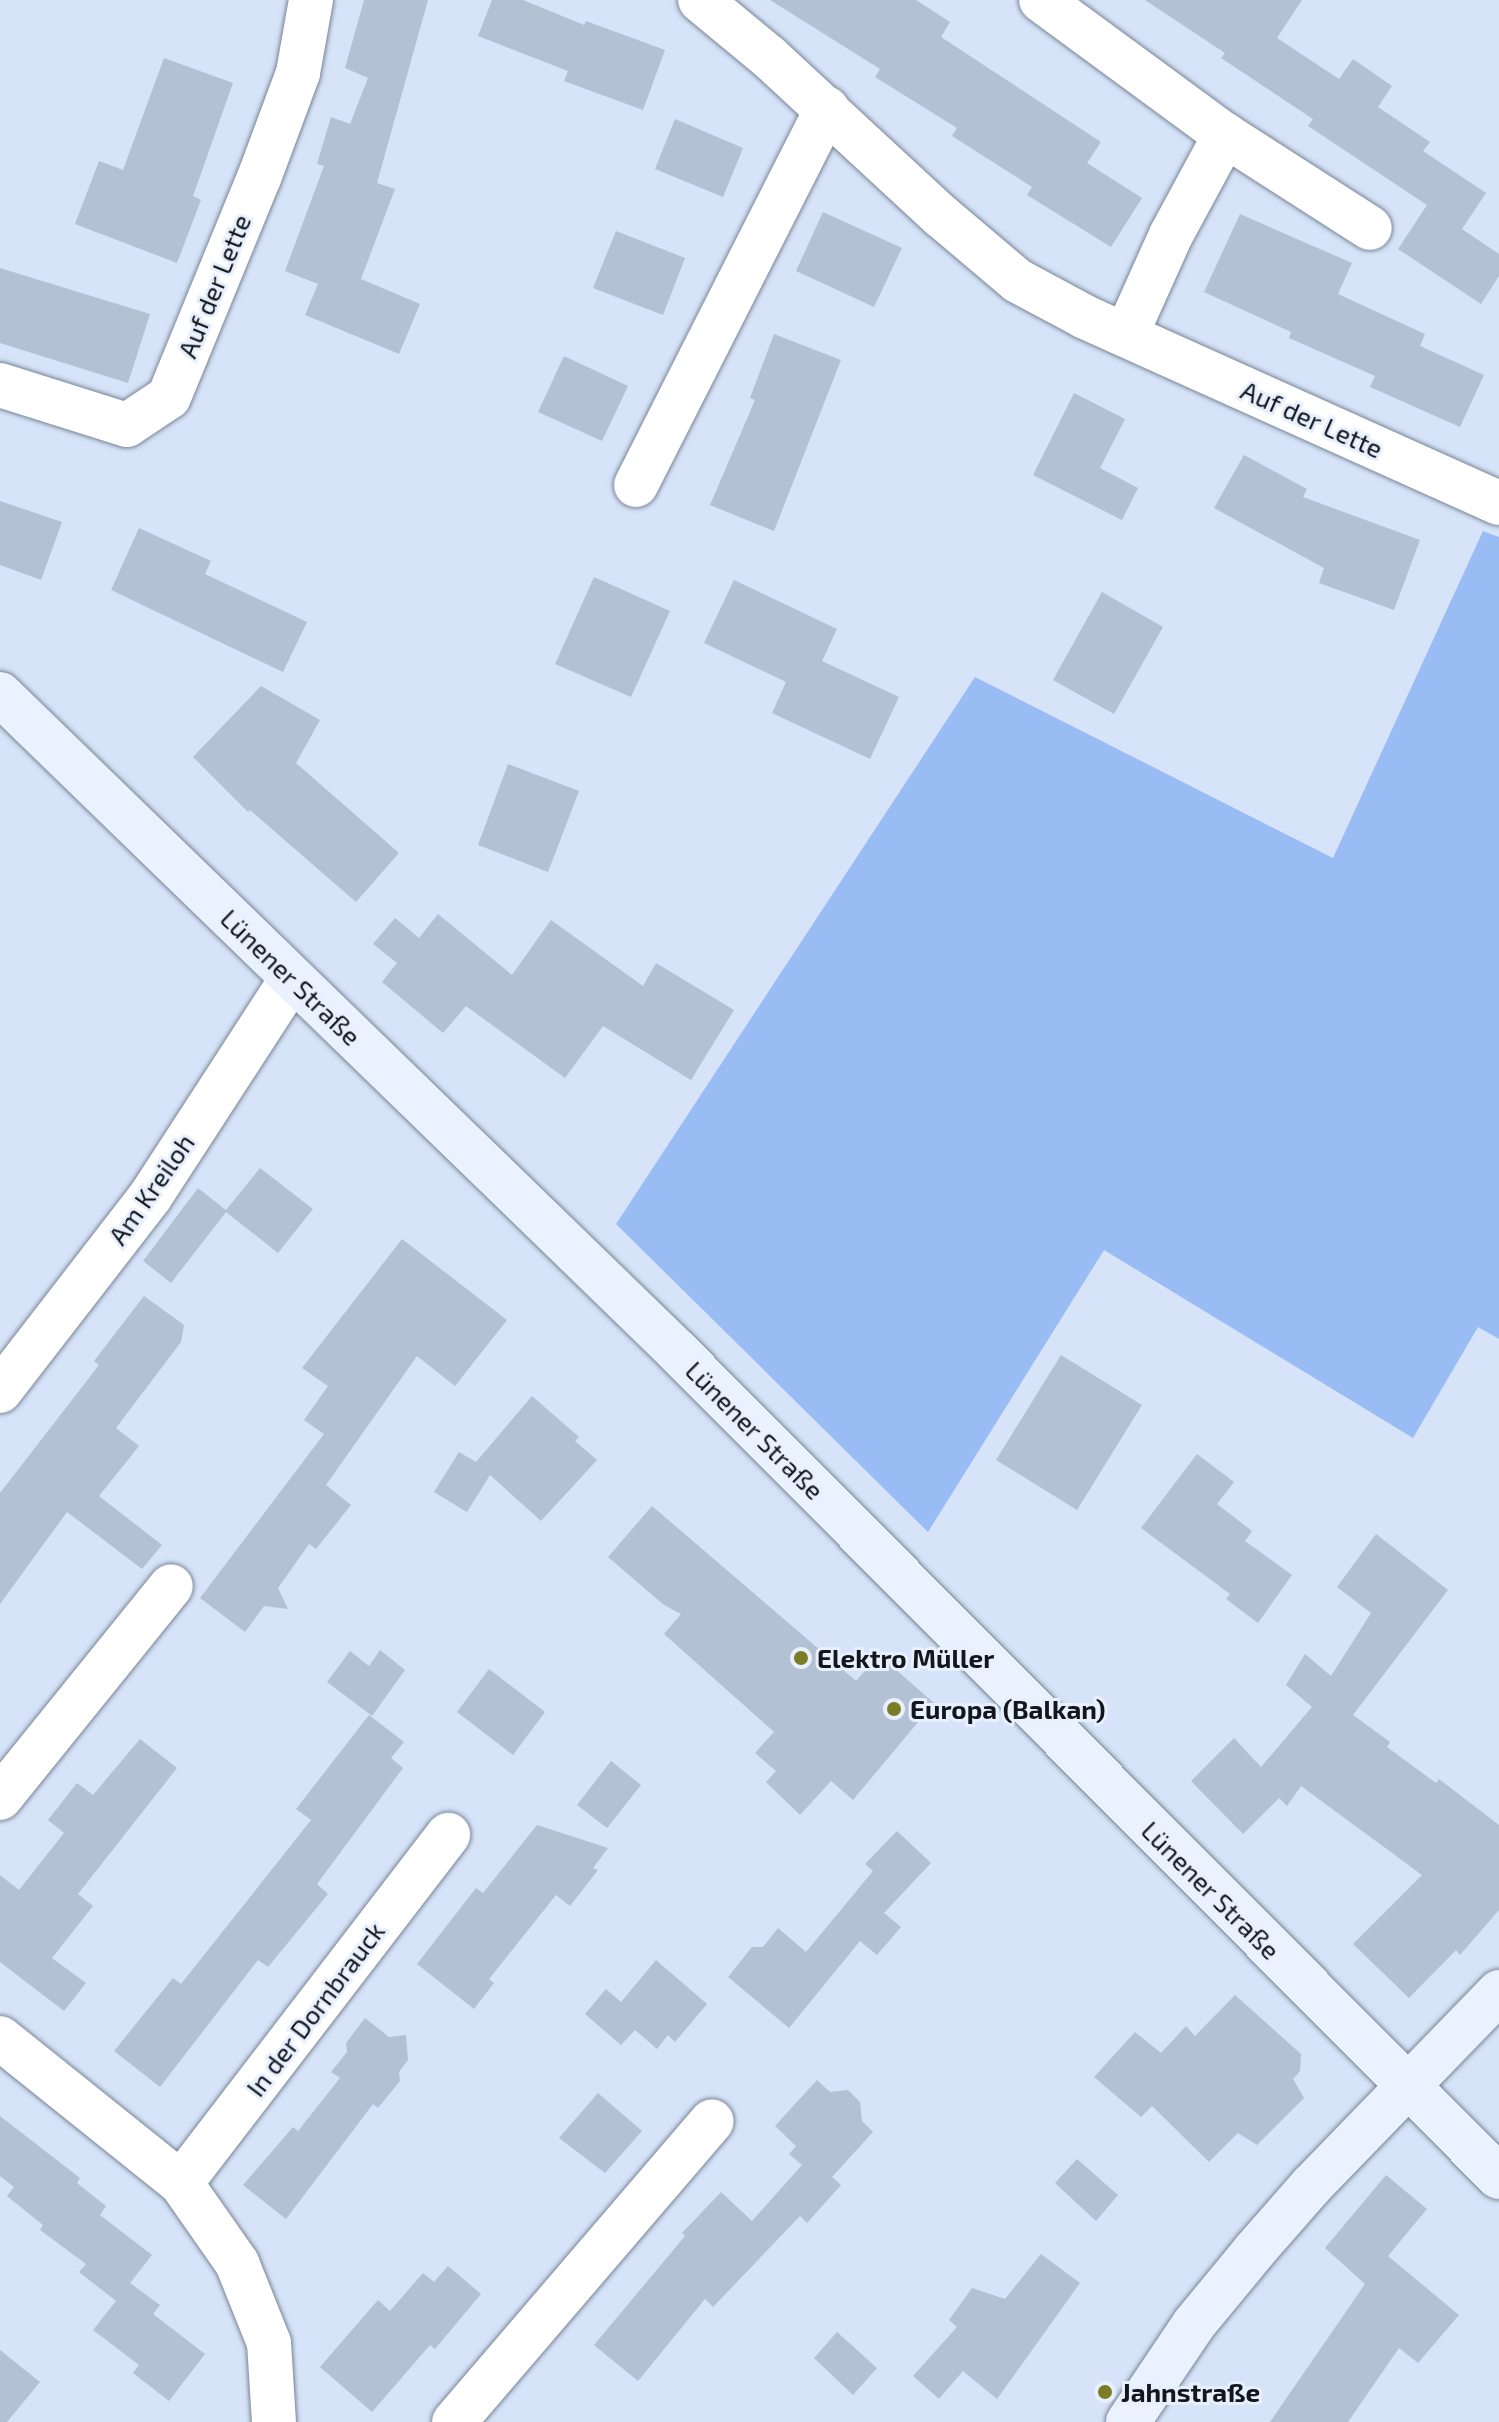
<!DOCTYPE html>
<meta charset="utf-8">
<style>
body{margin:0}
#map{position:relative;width:1499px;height:2422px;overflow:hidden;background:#d6e3f8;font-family:"Exo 2",sans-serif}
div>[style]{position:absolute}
.green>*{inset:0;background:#9abcf4}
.building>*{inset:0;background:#b4c0d4}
.roads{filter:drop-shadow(0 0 2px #798597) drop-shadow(0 0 2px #798597)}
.street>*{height:44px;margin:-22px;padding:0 22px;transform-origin:22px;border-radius:22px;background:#fff}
.secondary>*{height:44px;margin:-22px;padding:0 22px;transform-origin:22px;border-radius:22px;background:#eaf2ff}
.dots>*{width:22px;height:22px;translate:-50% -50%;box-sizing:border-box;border:4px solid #e8f0fd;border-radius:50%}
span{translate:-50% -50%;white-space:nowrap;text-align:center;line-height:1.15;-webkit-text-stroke:6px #e8f0fd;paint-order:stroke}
.street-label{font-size:26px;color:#12161d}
.poi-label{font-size:26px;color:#12161d;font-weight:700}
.left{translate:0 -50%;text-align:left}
</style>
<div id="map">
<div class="green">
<i style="clip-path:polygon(1483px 531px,1499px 537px,1499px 1339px,1478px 1327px,1413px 1438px,1104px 1250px,928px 1532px,616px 1224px,975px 677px,1333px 858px)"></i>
</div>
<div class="building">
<i style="clip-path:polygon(364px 0,428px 0,377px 183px,395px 189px,361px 279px,420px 304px,399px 354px,305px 315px,318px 284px,285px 271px,324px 166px,317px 164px,331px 117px,350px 124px,368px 78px,345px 68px)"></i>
<i style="clip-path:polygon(492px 0,523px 0,584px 25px,586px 21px,665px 50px,643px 110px,564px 81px,568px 71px,478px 36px)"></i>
<i style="clip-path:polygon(770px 0,916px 0,950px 22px,941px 37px,1101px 142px,1087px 163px,1142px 198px,1111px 247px,1027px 195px,1032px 187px,952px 136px,957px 128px,875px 77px,880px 69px)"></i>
<i style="clip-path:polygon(1145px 0,1302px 0,1277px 38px,1339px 79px,1353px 59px,1392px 86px,1378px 107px,1430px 142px,1423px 151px,1486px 193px,1462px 229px,1499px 254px,1499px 276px,1481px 304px,1398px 249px,1427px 205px,1308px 126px,1313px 119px,1221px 58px,1225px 53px)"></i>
<i style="clip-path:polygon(164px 58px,233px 83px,193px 196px,201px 200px,177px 263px,75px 224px,99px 161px,123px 170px)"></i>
<i style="clip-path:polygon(675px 119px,743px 148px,723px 197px,655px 169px)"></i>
<i style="clip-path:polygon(823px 212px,902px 248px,874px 307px,796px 271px)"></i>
<i style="clip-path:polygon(1240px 214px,1352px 263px,1338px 294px,1425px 334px,1420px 346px,1484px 375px,1460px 427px,1370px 387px,1375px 376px,1289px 338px,1291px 332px,1204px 292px)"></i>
<i style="clip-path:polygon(616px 231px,685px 258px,663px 315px,593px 288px)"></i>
<i style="clip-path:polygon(0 268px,150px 314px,128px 383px,0 343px)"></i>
<i style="clip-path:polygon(774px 334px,841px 360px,774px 531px,710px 505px,755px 400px,750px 398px)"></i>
<i style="clip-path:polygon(564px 356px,628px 386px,602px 441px,538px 412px)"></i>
<i style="clip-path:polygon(1074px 393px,1125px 419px,1100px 468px,1138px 488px,1122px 520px,1033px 475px)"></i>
<i style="clip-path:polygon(1244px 455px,1307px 489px,1303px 497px,1420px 540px,1394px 610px,1319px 583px,1324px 568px,1214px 508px)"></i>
<i style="clip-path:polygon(0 501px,62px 522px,41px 580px,0 565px)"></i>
<i style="clip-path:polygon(139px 528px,211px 561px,205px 574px,307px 622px,283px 672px,111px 590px)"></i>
<i style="clip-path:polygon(594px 577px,670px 611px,631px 697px,555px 664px)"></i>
<i style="clip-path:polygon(734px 580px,837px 629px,822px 661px,899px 697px,870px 759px,772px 713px,786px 682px,704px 643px)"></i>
<i style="clip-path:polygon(1102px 592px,1163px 627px,1114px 714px,1053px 680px)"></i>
<i style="clip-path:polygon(261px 686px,320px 720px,296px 763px,399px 853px,356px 902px,250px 810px,248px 812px,193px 757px)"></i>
<i style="clip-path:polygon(508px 764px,579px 791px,548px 872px,478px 845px)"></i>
<i style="clip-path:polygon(438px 914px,512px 975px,551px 920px,643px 986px,656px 963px,734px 1010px,691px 1080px,603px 1026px,565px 1078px,466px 1006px,443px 1033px,382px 982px,397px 963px,373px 944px,395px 918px,419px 938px)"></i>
<i style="clip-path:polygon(260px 1168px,313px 1209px,278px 1253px,226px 1212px,171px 1283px,143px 1261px,198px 1188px,226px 1210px)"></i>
<i style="clip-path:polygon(402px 1239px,507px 1320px,455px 1386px,417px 1356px,326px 1485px,351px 1505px,316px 1549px,309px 1544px,278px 1588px,288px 1609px,264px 1606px,245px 1632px,200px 1598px,324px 1434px,304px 1420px,328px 1386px,302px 1368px)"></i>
<i style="clip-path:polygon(144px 1296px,184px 1325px,181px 1342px,116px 1428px,139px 1446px,99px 1496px,162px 1545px,142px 1569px,67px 1512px,0 1604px,0 1493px,99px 1365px,94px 1361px)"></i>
<i style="clip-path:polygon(1061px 1355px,1142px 1405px,1077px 1510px,996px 1460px)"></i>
<i style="clip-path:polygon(532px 1396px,579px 1437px,575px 1441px,597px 1460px,541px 1521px,490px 1475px,467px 1512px,434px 1492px,459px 1452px,476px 1462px)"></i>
<i style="clip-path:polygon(1197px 1454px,1234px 1482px,1217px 1504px,1252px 1531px,1245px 1541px,1292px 1575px,1258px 1623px,1226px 1599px,1230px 1594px,1141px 1528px)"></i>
<i style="clip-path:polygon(652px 1506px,856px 1681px,879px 1655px,934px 1703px,853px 1800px,831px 1781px,800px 1815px,766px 1782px,776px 1771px,755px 1753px,774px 1732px,664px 1634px,681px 1614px,664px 1605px,608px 1557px)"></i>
<i style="clip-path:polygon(1376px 1534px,1448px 1590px,1353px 1715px,1390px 1742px,1387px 1747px,1436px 1783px,1439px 1779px,1499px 1825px,1499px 1910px,1460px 1955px,1456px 1950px,1409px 1998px,1353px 1944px,1422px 1875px,1301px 1786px,1287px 1806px,1279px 1798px,1243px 1834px,1191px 1781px,1234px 1738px,1261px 1767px,1312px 1707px,1286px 1685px,1305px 1654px,1331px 1676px,1371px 1613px,1337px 1587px)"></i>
<i style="clip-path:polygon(380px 1650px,405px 1670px,372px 1716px,327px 1682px,350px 1651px,369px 1666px)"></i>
<i style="clip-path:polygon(489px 1669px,545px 1712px,513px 1755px,457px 1712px)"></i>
<i style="clip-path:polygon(369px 1715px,404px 1742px,391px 1758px,403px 1768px,317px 1884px,328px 1894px,268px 1967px,258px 1960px,160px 2087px,114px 2051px,173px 1978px,181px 1984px,311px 1820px,296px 1809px)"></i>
<i style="clip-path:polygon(140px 1739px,177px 1768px,78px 1894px,93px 1906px,52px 1958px,86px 1983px,64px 2011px,0 1962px,0 1875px,19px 1890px,64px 1833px,48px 1820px,77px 1783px,93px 1795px)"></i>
<i style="clip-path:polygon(611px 1761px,641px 1785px,607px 1828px,577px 1805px)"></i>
<i style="clip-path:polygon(537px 1825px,608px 1848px,593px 1868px,598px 1870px,570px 1906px,556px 1895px,489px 1979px,494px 1983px,474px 2009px,417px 1964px,476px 1888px,483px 1893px)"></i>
<i style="clip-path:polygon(897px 1831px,931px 1863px,884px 1913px,901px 1927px,877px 1955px,860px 1941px,789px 2028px,728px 1977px,752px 1947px,763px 1947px,778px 1928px,806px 1952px,873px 1871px,865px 1864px)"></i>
<i style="clip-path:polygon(656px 1960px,707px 2004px,675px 2042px,668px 2035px,657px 2049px,635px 2030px,621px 2045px,585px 2014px,606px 1989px,621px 2002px)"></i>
<i style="clip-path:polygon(1235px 1995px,1301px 2054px,1300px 2071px,1293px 2079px,1304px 2098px,1257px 2145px,1238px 2133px,1209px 2162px,1152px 2106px,1141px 2117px,1094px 2077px,1135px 2032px,1161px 2053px,1186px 2026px,1195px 2036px)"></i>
<i style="clip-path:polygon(365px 2018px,389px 2037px,406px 2035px,408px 2060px,399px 2072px,400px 2081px,378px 2108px,373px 2104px,286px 2219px,243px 2185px,293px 2127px,298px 2131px,340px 2078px,331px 2072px,347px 2052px,346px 2043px)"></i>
<i style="clip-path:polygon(817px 2080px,830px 2092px,848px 2090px,860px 2102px,862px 2121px,873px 2132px,832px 2177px,841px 2185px,807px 2223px,800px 2216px,713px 2307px,705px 2299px,638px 2381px,594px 2345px,685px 2236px,682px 2233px,721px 2192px,752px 2221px,802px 2165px,789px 2154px,796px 2146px,775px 2126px)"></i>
<i style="clip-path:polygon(598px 2093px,642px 2131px,605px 2173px,559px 2138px)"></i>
<i style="clip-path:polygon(0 2116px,80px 2178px,77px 2183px,106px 2206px,100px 2215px,152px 2255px,130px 2283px,160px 2305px,153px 2314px,205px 2354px,169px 2401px,133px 2373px,139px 2365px,93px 2330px,116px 2301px,79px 2272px,86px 2264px,40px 2230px,43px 2225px,7px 2196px,14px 2187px,0 2176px)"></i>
<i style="clip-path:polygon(1077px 2159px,1118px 2195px,1096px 2221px,1055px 2183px)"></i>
<i style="clip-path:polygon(1386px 2175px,1427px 2209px,1388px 2256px,1459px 2315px,1418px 2363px,1399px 2348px,1348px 2422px,1270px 2422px,1365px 2284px,1325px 2248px)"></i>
<i style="clip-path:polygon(1041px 2254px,1080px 2283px,997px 2399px,963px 2371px,939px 2399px,913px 2376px,957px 2327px,949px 2320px,972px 2288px,1005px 2299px)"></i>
<i style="clip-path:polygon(448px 2266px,481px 2294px,435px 2349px,430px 2345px,372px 2412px,320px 2367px,378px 2300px,390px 2311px,423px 2273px,434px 2282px)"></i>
<i style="clip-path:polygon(837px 2332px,877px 2368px,853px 2395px,814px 2358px)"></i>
<i style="clip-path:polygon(0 2350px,40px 2382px,7px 2422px,0 2422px)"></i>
</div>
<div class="roads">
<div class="street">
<i style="left:700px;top:0;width:89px;rotate:39.6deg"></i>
<i style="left:769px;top:57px;width:234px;rotate:42.8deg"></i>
<i style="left:941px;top:216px;width:101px;rotate:40.2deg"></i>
<i style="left:1018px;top:281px;width:76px;rotate:28.2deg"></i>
<i style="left:1085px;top:317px;width:454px;rotate:24.2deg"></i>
<i style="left:1041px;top:0;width:228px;rotate:36.3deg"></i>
<i style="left:1225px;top:135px;width:172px;rotate:32.7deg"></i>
<i style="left:1126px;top:335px;width:110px;rotate:-65.8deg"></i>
<i style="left:1171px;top:235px;width:114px;rotate:-61.6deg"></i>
<i style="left:0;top:385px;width:133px;rotate:17.5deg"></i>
<i style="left:127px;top:425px;width:50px;rotate:-33.7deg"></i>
<i style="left:169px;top:397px;width:237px;rotate:-67.7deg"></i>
<i style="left:259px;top:178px;width:112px;rotate:-69.6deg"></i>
<i style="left:298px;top:73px;width:74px;rotate:-79.9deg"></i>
<i style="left:636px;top:485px;width:422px;rotate:-63.1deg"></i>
<i style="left:0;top:1391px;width:245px;rotate:-52.3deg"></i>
<i style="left:150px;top:1197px;width:261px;rotate:-57deg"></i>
<i style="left:0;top:1798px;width:272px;rotate:-51.1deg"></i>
<i style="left:0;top:2038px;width:232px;rotate:38.7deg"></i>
<i style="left:181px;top:2183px;width:98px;rotate:55deg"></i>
<i style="left:237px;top:2263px;width:86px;rotate:68.2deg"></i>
<i style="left:269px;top:2343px;width:79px;rotate:86.4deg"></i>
<i style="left:181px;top:2183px;width:439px;rotate:-52.5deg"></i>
<i style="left:454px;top:2422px;width:396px;rotate:-49.4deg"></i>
</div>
<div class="secondary">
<i style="left:0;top:694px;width:945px;rotate:44.14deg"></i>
<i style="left:678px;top:1352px;width:1164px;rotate:45.14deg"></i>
<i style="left:1128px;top:2422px;width:118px;rotate:-56deg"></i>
<i style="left:1194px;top:2324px;width:96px;rotate:-50.5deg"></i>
<i style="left:1255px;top:2250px;width:86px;rotate:-48.8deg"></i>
<i style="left:1312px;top:2185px;width:269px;rotate:-45.9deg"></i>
</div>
</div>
<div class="dots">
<i style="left:801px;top:1658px;background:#7b7d26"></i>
<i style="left:894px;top:1709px;background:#7b7d26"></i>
<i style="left:1105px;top:2392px;background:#7b7d26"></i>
</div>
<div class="street-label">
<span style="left:214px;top:286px;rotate:-68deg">Auf der Lette</span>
<span style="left:1312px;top:419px;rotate:24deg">Auf der Lette</span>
<span style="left:291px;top:977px;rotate:44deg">Lünener Straße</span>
<span style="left:151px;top:1189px;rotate:-55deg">Am Kreiloh</span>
<span style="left:755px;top:1430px;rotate:45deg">Lünener Straße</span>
<span style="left:1211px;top:1890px;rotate:45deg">Lünener Straße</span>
<span style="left:315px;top:2009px;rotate:-53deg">In der Dornbrauck</span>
</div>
<div class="poi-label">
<span class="left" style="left:817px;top:1658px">Elektro Müller</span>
<span class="left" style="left:910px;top:1709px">Europa (Balkan)</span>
<span class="left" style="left:1121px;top:2392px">Jahnstraße</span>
</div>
</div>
